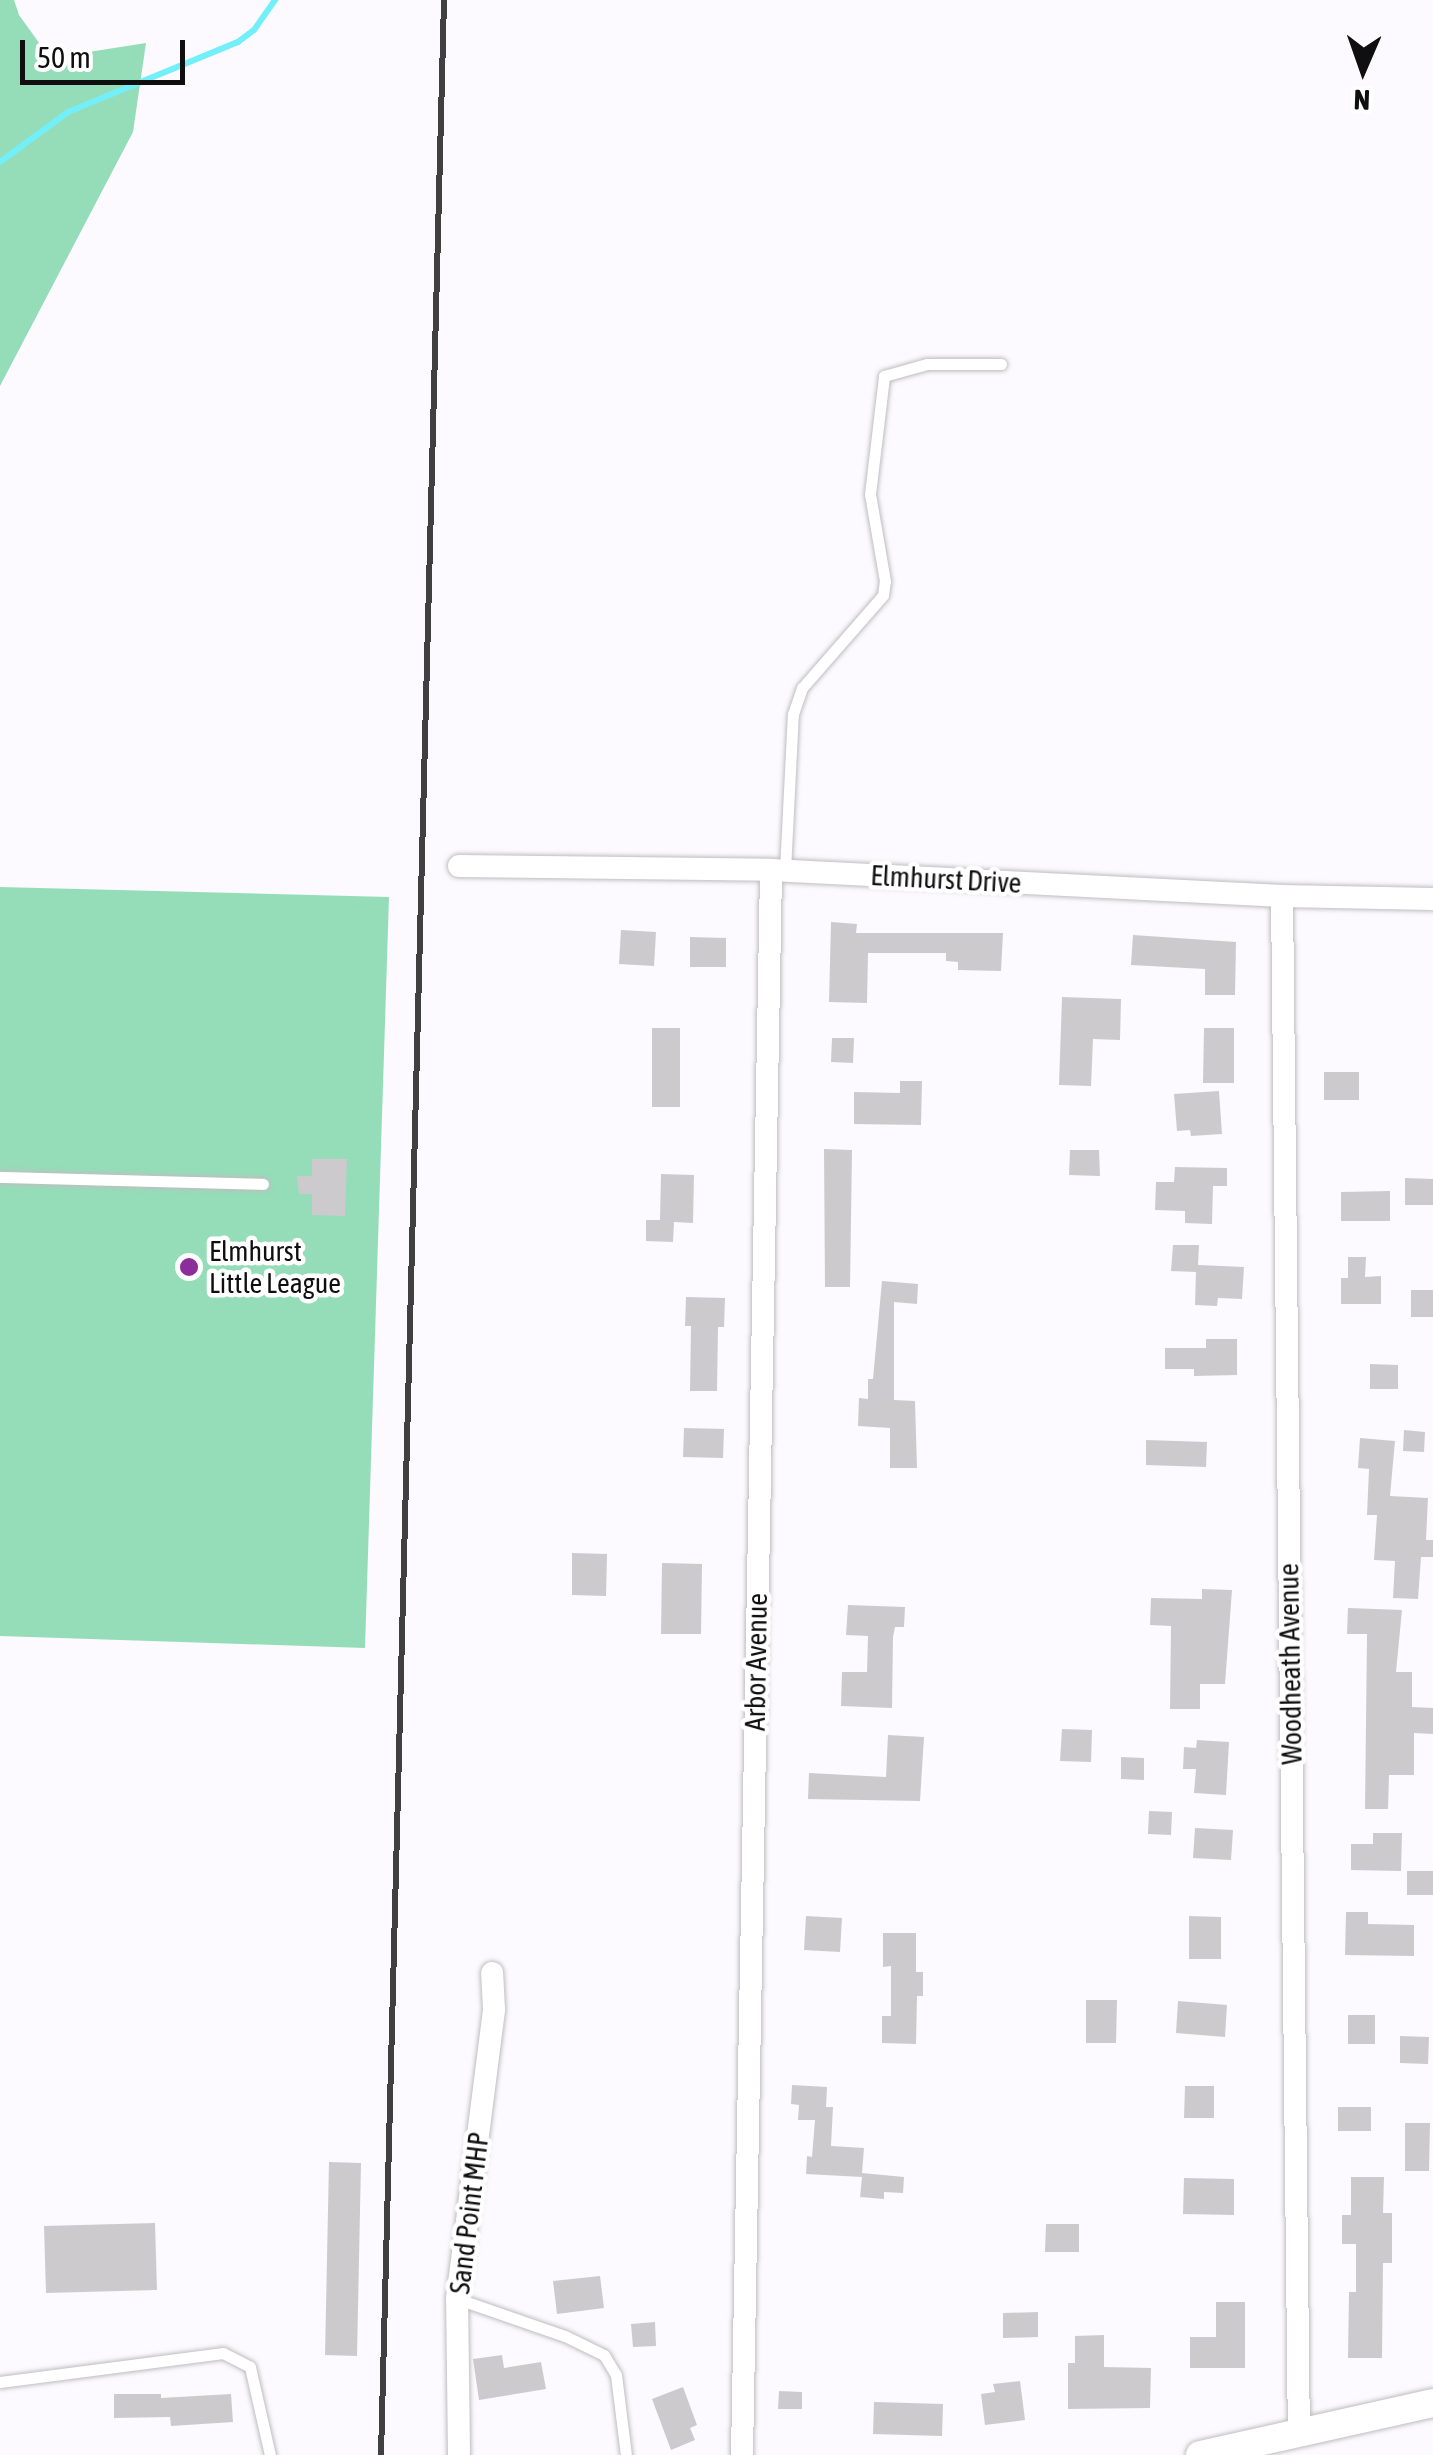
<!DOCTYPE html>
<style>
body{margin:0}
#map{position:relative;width:1433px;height:2455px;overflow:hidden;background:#fcfafe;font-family:"Asap Condensed",sans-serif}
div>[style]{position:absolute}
.green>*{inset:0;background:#95ddb8}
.stream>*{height:6px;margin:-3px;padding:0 3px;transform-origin:3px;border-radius:3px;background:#72eff9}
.building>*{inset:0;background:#cdcacd}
.roads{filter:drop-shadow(0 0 2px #bfbdc1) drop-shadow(0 0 2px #bfbdc1)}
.service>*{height:11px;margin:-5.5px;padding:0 5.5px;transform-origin:5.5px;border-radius:5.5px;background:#fff}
.minor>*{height:22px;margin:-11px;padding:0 11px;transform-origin:11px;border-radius:11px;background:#fff}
.tertiary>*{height:28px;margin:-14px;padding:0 14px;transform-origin:14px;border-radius:14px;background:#fff}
.rail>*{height:6px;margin:-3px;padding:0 3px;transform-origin:3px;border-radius:3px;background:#404041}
.dots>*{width:28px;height:28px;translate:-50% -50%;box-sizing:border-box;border:5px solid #fff;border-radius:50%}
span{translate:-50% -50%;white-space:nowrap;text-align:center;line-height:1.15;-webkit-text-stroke:9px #fff;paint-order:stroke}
.street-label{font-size:28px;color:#0f0f10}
.poi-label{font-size:28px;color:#0f0f10}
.left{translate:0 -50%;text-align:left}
.north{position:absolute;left:1313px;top:20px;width:100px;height:100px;-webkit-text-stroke:8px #fff;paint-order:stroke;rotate:182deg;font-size:28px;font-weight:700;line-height:40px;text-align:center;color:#0f0f10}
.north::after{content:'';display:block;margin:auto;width:35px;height:45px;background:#0f0f10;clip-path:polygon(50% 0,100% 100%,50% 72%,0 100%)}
.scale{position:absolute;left:20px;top:40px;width:165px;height:45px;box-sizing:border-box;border:5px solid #0f0f10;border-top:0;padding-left:12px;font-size:30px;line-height:35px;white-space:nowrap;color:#0f0f10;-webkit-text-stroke:8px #fff;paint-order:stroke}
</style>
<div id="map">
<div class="green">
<i style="clip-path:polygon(0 0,14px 0,19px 15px,50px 58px,146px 43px,133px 132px,0 386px)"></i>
<i style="clip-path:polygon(0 887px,389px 897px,365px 1648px,0 1636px)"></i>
</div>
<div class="stream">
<i style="left:0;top:162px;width:84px;rotate:-36.3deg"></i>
<i style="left:68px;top:112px;width:184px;rotate:-22.4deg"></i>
<i style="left:238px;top:42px;width:20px;rotate:-37deg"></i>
<i style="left:254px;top:30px;width:37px;rotate:-55deg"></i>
</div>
<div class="building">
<i style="clip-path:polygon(831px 922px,857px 924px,856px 933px,1003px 933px,1001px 971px,958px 970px,958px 962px,946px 961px,946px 953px,868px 953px,867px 1003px,829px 1002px)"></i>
<i style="clip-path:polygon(621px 930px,656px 932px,654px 966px,619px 964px)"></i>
<i style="clip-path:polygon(1133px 935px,1236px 942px,1235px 995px,1205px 995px,1205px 969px,1131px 965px)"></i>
<i style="clip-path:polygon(690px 937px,726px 938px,726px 967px,690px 967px)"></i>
<i style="clip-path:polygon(1062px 997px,1121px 999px,1120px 1040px,1093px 1039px,1091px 1086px,1059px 1085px)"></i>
<i style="clip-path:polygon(652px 1028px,680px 1028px,680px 1107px,652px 1107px)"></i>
<i style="clip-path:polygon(1204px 1028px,1234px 1028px,1234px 1083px,1203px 1083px)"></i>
<i style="clip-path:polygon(832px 1038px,854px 1038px,853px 1063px,831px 1062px)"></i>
<i style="clip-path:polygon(1324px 1072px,1359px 1072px,1359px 1100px,1324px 1100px)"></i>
<i style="clip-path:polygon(900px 1081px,922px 1081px,921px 1125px,854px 1124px,854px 1092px,900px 1093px)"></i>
<i style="clip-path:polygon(1219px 1091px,1222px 1134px,1191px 1136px,1190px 1130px,1177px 1131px,1174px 1094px)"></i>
<i style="clip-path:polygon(824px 1149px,852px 1150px,850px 1287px,825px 1287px)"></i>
<i style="clip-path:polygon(1070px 1150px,1099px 1150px,1100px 1176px,1069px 1175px)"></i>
<i style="clip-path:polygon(312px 1159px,347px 1159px,345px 1216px,312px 1215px,312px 1194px,299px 1194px,297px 1176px,312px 1176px)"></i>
<i style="clip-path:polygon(1175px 1167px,1227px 1168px,1227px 1186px,1213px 1186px,1212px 1224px,1185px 1223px,1185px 1211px,1155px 1210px,1156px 1182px,1174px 1182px)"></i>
<i style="clip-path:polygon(661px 1174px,694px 1175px,693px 1223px,674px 1222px,673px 1242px,646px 1241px,646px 1220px,660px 1220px)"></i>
<i style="clip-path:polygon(1405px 1178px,1433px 1179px,1433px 1205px,1405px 1205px)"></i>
<i style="clip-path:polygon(1390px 1191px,1390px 1221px,1341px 1221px,1341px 1192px)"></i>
<i style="clip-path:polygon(1173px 1245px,1199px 1245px,1198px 1265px,1244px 1267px,1242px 1299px,1218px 1298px,1217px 1306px,1195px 1305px,1196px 1272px,1171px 1271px)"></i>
<i style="clip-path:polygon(1348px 1257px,1366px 1257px,1365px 1277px,1381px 1276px,1381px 1304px,1341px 1304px,1341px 1278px,1348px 1278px)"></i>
<i style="clip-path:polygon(882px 1281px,918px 1284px,917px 1304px,894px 1302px,894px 1400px,915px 1401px,917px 1468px,890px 1468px,890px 1428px,858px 1426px,859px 1398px,868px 1399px,868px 1379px,873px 1379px)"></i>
<i style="clip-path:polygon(1411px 1290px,1433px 1290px,1433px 1317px,1411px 1317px)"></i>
<i style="clip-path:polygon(686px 1297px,725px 1298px,724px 1327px,718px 1327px,717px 1391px,690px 1391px,691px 1326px,685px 1326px)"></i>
<i style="clip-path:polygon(1206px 1339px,1237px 1339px,1237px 1375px,1194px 1376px,1194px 1369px,1165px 1369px,1165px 1348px,1206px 1348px)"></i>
<i style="clip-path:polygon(1370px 1364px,1398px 1365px,1398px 1389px,1370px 1389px)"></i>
<i style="clip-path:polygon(684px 1428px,724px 1429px,723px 1458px,683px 1457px)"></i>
<i style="clip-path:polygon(1404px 1430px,1425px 1432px,1424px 1452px,1403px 1451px)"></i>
<i style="clip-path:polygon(1360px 1438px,1395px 1441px,1390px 1496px,1428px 1498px,1426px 1540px,1433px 1540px,1433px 1557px,1421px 1557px,1418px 1599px,1393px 1598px,1395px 1561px,1374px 1560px,1377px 1515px,1367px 1515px,1369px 1469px,1358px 1468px)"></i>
<i style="clip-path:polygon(1146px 1440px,1207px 1442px,1206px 1467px,1146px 1465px)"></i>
<i style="clip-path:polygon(572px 1553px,607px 1554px,606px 1596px,572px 1595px)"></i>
<i style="clip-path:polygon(662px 1563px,702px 1564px,701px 1634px,661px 1634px)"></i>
<i style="clip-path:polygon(1202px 1589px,1232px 1590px,1225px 1684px,1200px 1684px,1200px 1709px,1170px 1709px,1171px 1626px,1150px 1625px,1151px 1598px,1202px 1599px)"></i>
<i style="clip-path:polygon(848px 1605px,905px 1607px,904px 1627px,895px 1627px,893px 1637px,892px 1708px,841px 1706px,842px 1672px,867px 1672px,868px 1636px,846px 1635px)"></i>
<i style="clip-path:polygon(1348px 1608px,1402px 1610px,1396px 1672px,1412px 1672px,1412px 1707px,1433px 1708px,1433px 1734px,1414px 1733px,1414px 1775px,1389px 1775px,1388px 1809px,1365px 1809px,1367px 1634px,1347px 1634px)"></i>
<i style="clip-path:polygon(1062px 1729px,1092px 1730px,1091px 1762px,1060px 1761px)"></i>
<i style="clip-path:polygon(888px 1735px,924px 1737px,920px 1801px,808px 1799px,809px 1773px,886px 1777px)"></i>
<i style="clip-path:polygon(1197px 1740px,1229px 1742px,1226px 1795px,1194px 1793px,1196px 1769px,1183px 1769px,1184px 1747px,1196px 1748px)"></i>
<i style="clip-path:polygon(1121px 1757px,1144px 1758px,1144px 1780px,1121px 1779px)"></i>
<i style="clip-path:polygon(1149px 1811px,1172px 1812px,1171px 1835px,1148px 1834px)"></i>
<i style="clip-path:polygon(1195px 1828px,1233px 1830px,1231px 1860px,1193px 1858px)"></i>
<i style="clip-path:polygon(1373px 1833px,1402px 1833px,1401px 1871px,1351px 1870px,1351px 1844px,1373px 1844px)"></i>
<i style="clip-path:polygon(1407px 1871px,1433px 1871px,1433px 1895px,1407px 1895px)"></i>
<i style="clip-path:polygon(1346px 1912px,1368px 1912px,1368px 1924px,1414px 1925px,1414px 1956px,1345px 1955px)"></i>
<i style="clip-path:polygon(806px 1916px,842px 1918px,840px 1952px,804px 1950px)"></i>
<i style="clip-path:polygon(1189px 1916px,1221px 1917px,1221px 1959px,1189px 1959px)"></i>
<i style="clip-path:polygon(883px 1933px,916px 1933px,916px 1972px,923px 1972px,923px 1996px,917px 1996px,916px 2044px,882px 2043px,882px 2016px,891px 2016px,891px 1966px,883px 1967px)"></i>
<i style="clip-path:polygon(1086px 2000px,1117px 2000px,1116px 2043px,1086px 2043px)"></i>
<i style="clip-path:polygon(1178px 2001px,1227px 2005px,1225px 2037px,1176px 2033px)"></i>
<i style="clip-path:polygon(1348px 2015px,1375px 2015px,1375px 2044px,1348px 2044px)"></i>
<i style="clip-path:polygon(1400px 2036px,1429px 2037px,1428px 2064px,1400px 2063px)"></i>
<i style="clip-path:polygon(792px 2085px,827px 2087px,826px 2107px,833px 2107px,831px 2146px,864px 2148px,862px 2173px,904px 2177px,903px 2193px,884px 2192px,884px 2199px,860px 2197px,862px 2177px,806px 2174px,807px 2156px,812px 2157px,815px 2120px,798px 2120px,799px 2105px,791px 2104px)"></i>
<i style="clip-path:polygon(1185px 2086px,1214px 2086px,1214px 2118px,1184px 2118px)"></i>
<i style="clip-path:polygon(1338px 2107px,1371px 2107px,1371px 2131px,1338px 2131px)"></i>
<i style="clip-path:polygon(1405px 2123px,1430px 2123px,1429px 2171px,1405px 2171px)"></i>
<i style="clip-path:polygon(329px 2162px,361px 2163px,357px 2356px,325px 2355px)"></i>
<i style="clip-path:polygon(1351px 2177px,1384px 2177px,1383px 2213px,1392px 2213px,1392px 2263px,1383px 2263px,1382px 2358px,1348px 2358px,1349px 2292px,1356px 2292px,1356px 2244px,1342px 2244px,1342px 2215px,1351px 2215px)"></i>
<i style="clip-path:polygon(1184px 2178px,1234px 2179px,1234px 2215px,1183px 2214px)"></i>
<i style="clip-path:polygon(155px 2223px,157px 2290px,46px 2293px,44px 2226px)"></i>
<i style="clip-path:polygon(1046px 2224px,1079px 2224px,1079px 2252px,1045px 2252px)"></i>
<i style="clip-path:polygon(600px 2276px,604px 2308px,557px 2314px,553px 2281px)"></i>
<i style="clip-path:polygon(1216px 2302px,1245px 2302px,1245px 2368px,1190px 2368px,1190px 2337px,1216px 2337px)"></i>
<i style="clip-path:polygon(1038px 2312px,1038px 2337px,1003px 2338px,1003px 2313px)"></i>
<i style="clip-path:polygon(655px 2322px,656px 2346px,633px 2347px,631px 2324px)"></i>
<i style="clip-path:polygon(1104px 2335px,1104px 2367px,1151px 2368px,1150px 2408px,1068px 2409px,1068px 2363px,1075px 2363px,1075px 2336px)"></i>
<i style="clip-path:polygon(502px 2355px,504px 2368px,541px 2362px,546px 2389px,479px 2400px,473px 2359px)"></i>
<i style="clip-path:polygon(1020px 2381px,1025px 2420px,985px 2425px,981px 2394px,995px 2392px,993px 2384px)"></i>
<i style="clip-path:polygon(683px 2387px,697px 2425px,690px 2428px,695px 2440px,671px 2450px,652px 2399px)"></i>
<i style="clip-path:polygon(779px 2391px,802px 2392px,802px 2409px,778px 2409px)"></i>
<i style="clip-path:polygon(114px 2394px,161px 2394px,161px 2398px,231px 2394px,233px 2422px,171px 2426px,170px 2417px,114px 2418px)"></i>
<i style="clip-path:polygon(874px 2402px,943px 2404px,942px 2436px,873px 2434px)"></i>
</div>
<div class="roads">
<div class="service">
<i style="left:785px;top:870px;width:156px;rotate:-87.1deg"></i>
<i style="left:793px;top:714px;width:28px;rotate:-71deg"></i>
<i style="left:802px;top:688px;width:123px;rotate:-48.9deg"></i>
<i style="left:883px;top:595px;width:14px;rotate:-82deg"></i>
<i style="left:885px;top:581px;width:88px;rotate:-99.8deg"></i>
<i style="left:870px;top:494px;width:119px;rotate:-83.2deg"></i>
<i style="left:884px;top:376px;width:45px;rotate:-15.6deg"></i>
<i style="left:927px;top:364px;width:74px"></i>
<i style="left:0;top:1177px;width:263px;rotate:1.5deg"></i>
<i style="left:458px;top:2299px;width:113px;rotate:19.1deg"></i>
<i style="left:565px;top:2336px;width:43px;rotate:26deg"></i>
<i style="left:604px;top:2355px;width:23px;rotate:59deg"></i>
<i style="left:616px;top:2375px;width:81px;rotate:82.9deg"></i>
<i style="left:0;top:2382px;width:225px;rotate:-7.4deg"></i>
<i style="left:223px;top:2353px;width:30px;rotate:27deg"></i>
<i style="left:250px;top:2367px;width:90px;rotate:77.2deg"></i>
</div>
<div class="minor">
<i style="left:459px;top:866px;width:312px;rotate:0.7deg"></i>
<i style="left:771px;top:870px;width:512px;rotate:2.91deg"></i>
<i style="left:1282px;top:896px;width:151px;rotate:1.1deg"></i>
<i style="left:1282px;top:896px;width:1536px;rotate:89.37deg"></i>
<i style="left:459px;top:2455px;width:156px;rotate:-90.7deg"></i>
<i style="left:457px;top:2299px;width:292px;rotate:-82.7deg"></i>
<i style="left:494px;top:2009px;width:36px;rotate:-93deg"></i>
<i style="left:742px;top:2455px;width:1585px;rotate:-88.95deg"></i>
</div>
<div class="tertiary">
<i style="left:1200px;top:2455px;width:239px;rotate:-12.6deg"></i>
</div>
</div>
<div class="rail">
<i style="left:381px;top:2455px;width:2456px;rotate:-88.53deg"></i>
</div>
<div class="dots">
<i style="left:189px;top:1267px;background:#8b2e99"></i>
</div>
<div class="street-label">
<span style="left:946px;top:879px;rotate:3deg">Elmhurst Drive</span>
<span style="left:756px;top:1662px;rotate:-89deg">Arbor Avenue</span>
<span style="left:1290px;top:1664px;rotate:-91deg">Woodheath Avenue</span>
<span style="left:469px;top:2213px;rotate:-83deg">Sand Point MHP</span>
</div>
<div class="poi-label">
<span class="left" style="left:209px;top:1267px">Elmhurst<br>Little League</span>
</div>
<div class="north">N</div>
<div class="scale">50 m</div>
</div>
